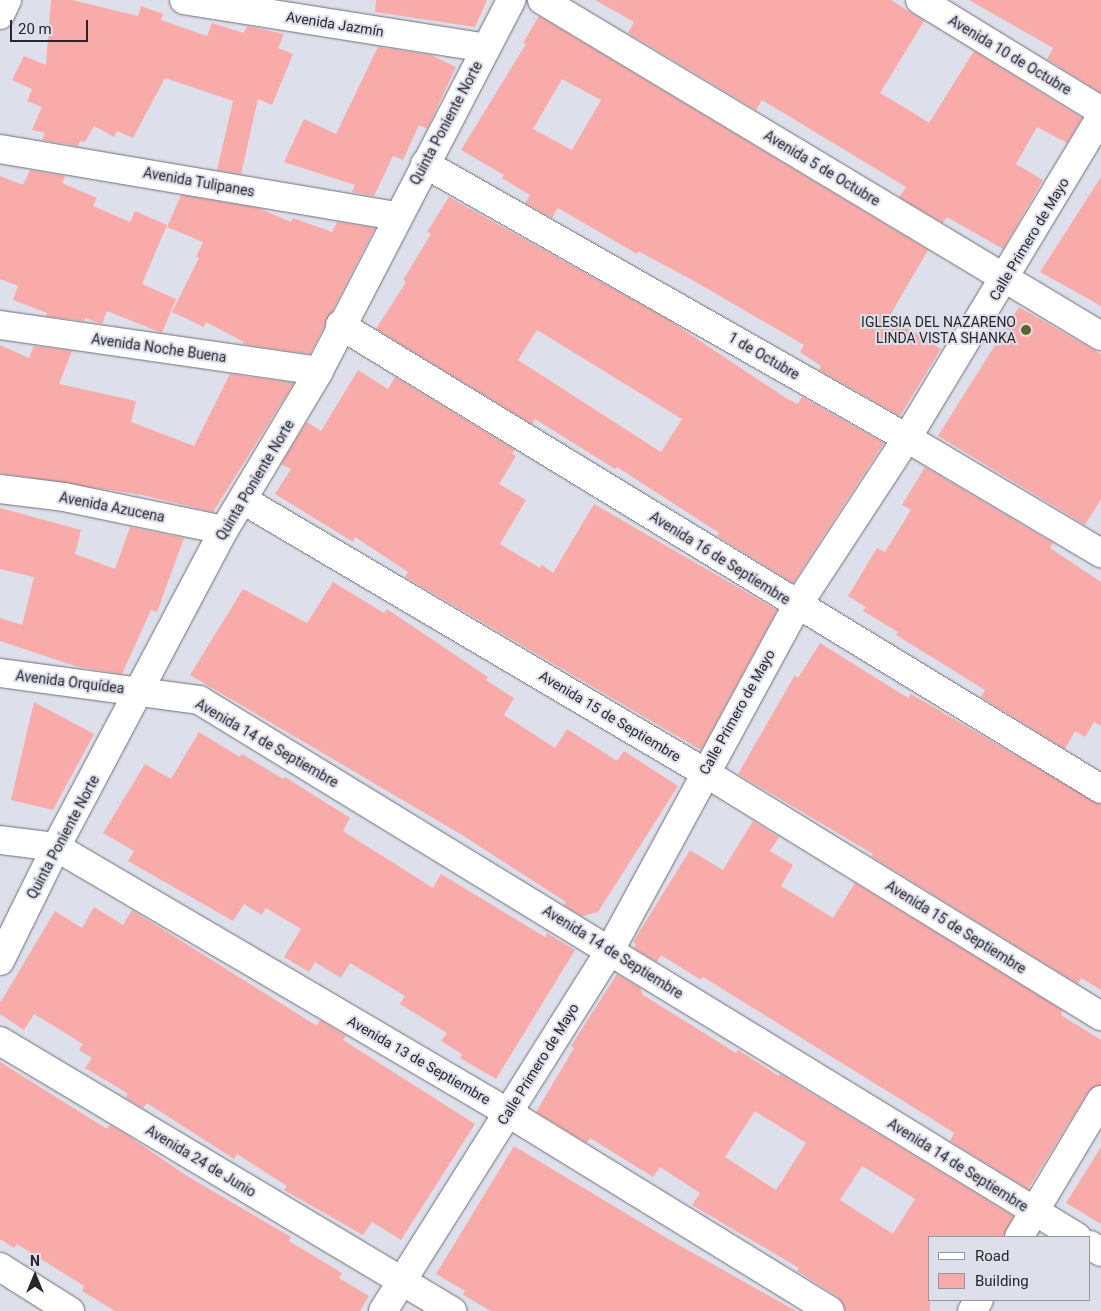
<!DOCTYPE html>
<meta charset="utf-8">
<style>
body{margin:0}
#map{position:relative;width:1101px;height:1311px;overflow:hidden;background:#dddfea;font-family:Roboto,sans-serif}
div>[style]{position:absolute}
.building>*{inset:0;background:#f9abaa}
.roads{filter:drop-shadow(0 0 1px #6d6e78) drop-shadow(0 0 1px #6d6e78)}
.minor>*{height:28px;margin:-14px;padding:0 14px;transform-origin:14px;border-radius:14px;background:#fff}
.dots>*{width:14px;height:14px;translate:-50% -50%;box-sizing:border-box;border:2px solid #dddfea;border-radius:50%}
span{translate:-50% -50%;white-space:nowrap;text-align:center;line-height:1.15;-webkit-text-stroke:4px #dddfea;paint-order:stroke}
.street-label{font-size:14px;color:#26262b}
.poi-label{font-size:14px;color:#26262b}
.right{translate:-100% -50%;text-align:right}
.legend{position:absolute;left:928px;top:1236px;width:162px;height:65px;box-sizing:border-box;background:#dddfea;border:1px solid #94959e;margin:0;padding:6px 9px;list-style:none;font-size:15px;color:#26262b}
.legend li{display:flex;align-items:center;gap:10px;height:25px}
.legend b{width:25px;border:1px solid #94959e}
.north{position:absolute;left:10px;top:1251px;width:50px;height:50px;-webkit-text-stroke:4px #dddfea;paint-order:stroke;rotate:0deg;font-size:14px;font-weight:700;line-height:20px;text-align:center;color:#26262b}
.north::after{content:'';display:block;margin:auto;width:18px;height:22px;background:#26262b;clip-path:polygon(50% 0,100% 100%,50% 72%,0 100%)}
.scale{position:absolute;left:10px;top:20px;width:78px;height:22px;box-sizing:border-box;border:2px solid #26262b;border-top:0;padding-left:6px;font-size:15px;line-height:18px;white-space:nowrap;color:#26262b;-webkit-text-stroke:4px #dddfea;paint-order:stroke}
</style>
<div id="map">
<div class="building">
<i style="clip-path:polygon(51px 0,72px 0,138px 16px,141px 6px,163px 14px,161px 20px,207px 36px,212px 23px,244px 33px,247px 26px,284px 34px,278px 48px,293px 54px,272px 105px,258px 99px,241px 174px,217px 170px,233px 101px,165px 78px,133px 138px,117px 131px,114px 137px,94px 126px,85px 142px,80px 141px,78px 146px,42px 140px,45px 133px,32px 130px,42px 107px,27px 101px,32px 89px,12px 80px,24px 56px,46px 65px)"></i>
<i style="clip-path:polygon(376px 0,487px 0,475px 27px,375px 12px)"></i>
<i style="clip-path:polygon(595px 0,891px 0,924px 21px,880px 93px,912px 112px,929px 123px,974px 51px,1082px 118px,1067px 143px,1037px 127px,1016px 164px,1043px 180px,1003px 249px,947px 217px,943px 223px,899px 197px,906px 187px,762px 100px,756px 110px,628px 33px,634px 22px)"></i>
<i style="clip-path:polygon(969px 0,1101px 0,1101px 93px,1047px 59px,1053px 48px)"></i>
<i style="clip-path:polygon(evenodd,539px 16px,928px 250px,889px 317px,941px 349px,900px 416px,819px 370px,821px 366px,800px 352px,804px 345px,694px 281px,638px 251px,637px 254px,558px 208px,552px 218px,525px 203px,530px 195px,502px 178px,504px 175px,461px 150px,526px 44px,523px 43px,539px 16px,562px 79px,601px 100px,572px 150px,533px 129px,562px 79px)"></i>
<i style="clip-path:polygon(378px 47px,431px 55px,456px 67px,427px 129px,419px 125px,403px 160px,393px 156px,374px 196px,352px 192px,355px 185px,284px 162px,304px 119px,336px 134px)"></i>
<i style="clip-path:polygon(30px 170px,65px 176px,62px 183px,97px 198px,93px 206px,130px 222px,135px 211px,167px 225px,142px 284px,176px 299px,162px 333px,107px 311px,102px 324px,85px 318px,84px 321px,46px 316px,47px 313px,13px 300px,18px 286px,0 279px,0 176px,23px 185px)"></i>
<i style="clip-path:polygon(1101px 177px,1101px 306px,1040px 272px)"></i>
<i style="clip-path:polygon(181px 195px,258px 208px,291px 222px,293px 218px,332px 232px,337px 222px,375px 228px,310px 354px,243px 344px,244px 342px,206px 322px,204px 327px,172px 312px,199px 258px,196px 257px,203px 242px,167px 227px)"></i>
<i style="clip-path:polygon(evenodd,449px 197px,667px 319px,786px 398px,798px 404px,802px 397px,884px 443px,793px 583px,717px 536px,719px 533px,617px 467px,615px 469px,535px 419px,532px 424px,376px 329px,406px 282px,403px 280px,431px 234px,427px 232px,449px 197px,537px 330px,682px 419px,661px 452px,518px 360px,537px 330px)"></i>
<i style="clip-path:polygon(1019px 307px,1101px 354px,1101px 499px,1085px 525px,938px 436px)"></i>
<i style="clip-path:polygon(0 345px,29px 358px,34px 346px,72px 351px,59px 384px,136px 401px,131px 422px,194px 446px,230px 374px,294px 383px,213px 512px,142px 495px,0 473px)"></i>
<i style="clip-path:polygon(358px 370px,388px 389px,395px 377px,515px 450px,512px 453px,516px 456px,499px 484px,526px 500px,500px 544px,540px 568px,542px 565px,553px 573px,594px 504px,777px 610px,701px 750px,405px 577px,408px 572px,355px 537px,353px 542px,275px 494px,291px 469px,281px 464px,307px 422px,321px 431px)"></i>
<i style="clip-path:polygon(925px 467px,1053px 543px,1050px 548px,1101px 582px,1101px 726px,1094px 722px,1085px 737px,1075px 731px,1065px 749px,981px 697px,985px 690px,896px 635px,898px 632px,863px 611px,866px 607px,848px 596px,877px 548px,885px 552px,911px 510px,902px 505px)"></i>
<i style="clip-path:polygon(0 508px,81px 530px,75px 554px,115px 569px,130px 527px,184px 538px,157px 612px,151px 610px,122px 674px,78px 667px,0 641px,0 618px,22px 625px,34px 577px,0 569px)"></i>
<i style="clip-path:polygon(333px 582px,384px 613px,387px 609px,488px 677px,486px 680px,514px 698px,504px 715px,555px 748px,567px 729px,617px 761px,624px 751px,678px 786px,598px 912px,582px 916px,564px 905px,566px 902px,462px 835px,190px 675px,243px 589px,307px 623px)"></i>
<i style="clip-path:polygon(820px 643px,908px 698px,911px 694px,1101px 805px,1101px 990px,1081px 978px,1078px 984px,871px 856px,873px 854px,738px 774px,795px 675px,798px 678px)"></i>
<i style="clip-path:polygon(34px 702px,94px 734px,53px 810px,11px 800px)"></i>
<i style="clip-path:polygon(199px 732px,240px 757px,242px 754px,283px 779px,285px 777px,350px 818px,343px 831px,433px 888px,441px 874px,545px 937px,547px 933px,575px 950px,496px 1079px,460px 1058px,462px 1054px,441px 1041px,447px 1033px,400px 1004px,405px 996px,350px 963px,341px 978px,315px 962px,309px 972px,284px 957px,301px 929px,266px 908px,262px 915px,244px 904px,233px 921px,128px 861px,134px 851px,103px 833px,145px 764px,171px 779px)"></i>
<i style="clip-path:polygon(753px 821px,779px 837px,770px 851px,793px 865px,781px 886px,833px 918px,855px 883px,1062px 1010px,1061px 1015px,1101px 1040px,1101px 1084px,1088px 1092px,1028px 1189px,950px 1141px,954px 1133px,929px 1117px,703px 977px,701px 980px,661px 955px,657px 962px,634px 948px,636px 944px,633px 942px,690px 850px,723px 870px)"></i>
<i style="clip-path:polygon(94px 907px,123px 925px,132px 910px,317px 1026px,320px 1020px,346px 1036px,343px 1040px,475px 1124px,401px 1240px,372px 1222px,363px 1235px,284px 1190px,287px 1186px,237px 1154px,234px 1159px,147px 1103px,143px 1108px,126px 1098px,127px 1093px,85px 1068px,92px 1058px,79px 1050px,83px 1044px,34px 1014px,24px 1030px,0 1014px,0 1003px,55px 911px,82px 928px)"></i>
<i style="clip-path:polygon(evenodd,617px 974px,640px 988px,643px 995px,736px 1053px,738px 1050px,779px 1076px,780px 1074px,1013px 1216px,1003px 1237px,930px 1237px,930px 1311px,846px 1311px,838px 1297px,797px 1271px,799px 1268px,692px 1205px,700px 1193px,660px 1167px,653px 1177px,590px 1138px,587px 1143px,536px 1112px,574px 1048px,571px 1046px,617px 974px,755px 1111px,806px 1143px,776px 1190px,725px 1157px,755px 1111px,617px 974px,862px 1166px,915px 1199px,893px 1234px,840px 1200px,862px 1166px)"></i>
<i style="clip-path:polygon(0 1062px,107px 1129px,110px 1125px,127px 1135px,187px 1176px,291px 1237px,289px 1241px,342px 1273px,339px 1278px,369px 1296px,360px 1311px,115px 1311px,82px 1291px,84px 1286px,17px 1244px,14px 1248px,0 1239px)"></i>
<i style="clip-path:polygon(514px 1146px,670px 1240px,796px 1311px,491px 1311px,463px 1295px,465px 1291px,436px 1274px)"></i>
<i style="clip-path:polygon(1101px 1147px,1101px 1224px,1066px 1203px)"></i>
</div>
<div class="roads">
<div class="minor">
<i style="left:184px;top:0;width:306px;rotate:9deg"></i>
<i style="left:542px;top:0;width:652px;rotate:31.01deg"></i>
<i style="left:920px;top:0;width:212px;rotate:31.5deg"></i>
<i style="left:0;top:15px;width:17px;rotate:-65deg"></i>
<i style="left:0;top:149px;width:404px;rotate:9.6deg"></i>
<i style="left:425px;top:164px;width:554px;rotate:29.62deg"></i>
<i style="left:907px;top:438px;width:226px;rotate:30.7deg"></i>
<i style="left:0;top:325px;width:322px;rotate:8.2deg"></i>
<i style="left:340px;top:325px;width:891px;rotate:31.37deg"></i>
<i style="left:0;top:489px;width:64px;rotate:7.1deg"></i>
<i style="left:64px;top:497px;width:163px;rotate:11.7deg"></i>
<i style="left:243px;top:500px;width:535px;rotate:30.54deg"></i>
<i style="left:704px;top:772px;width:466px;rotate:31.6deg"></i>
<i style="left:0;top:673px;width:201px;rotate:7.7deg"></i>
<i style="left:199px;top:700px;width:1029px;rotate:31.45deg"></i>
<i style="left:0;top:840px;width:56px;rotate:7.1deg"></i>
<i style="left:56px;top:847px;width:523px;rotate:30.44deg"></i>
<i style="left:507px;top:1112px;width:379px;rotate:31.6deg"></i>
<i style="left:0;top:961px;width:127px;rotate:-63.8deg"></i>
<i style="left:56px;top:847px;width:359px;rotate:-62.1deg"></i>
<i style="left:224px;top:530px;width:185px;rotate:-59.1deg"></i>
<i style="left:319px;top:371px;width:418px;rotate:-62.6deg"></i>
<i style="left:0;top:1041px;width:527px;rotate:30.85deg"></i>
<i style="left:1019px;top:1237px;width:160px;rotate:-59.1deg"></i>
<i style="left:1090px;top:1245px;width:13px;rotate:32deg"></i>
<i style="left:0;top:1267px;width:83px;rotate:32.2deg"></i>
<i style="left:383px;top:1311px;width:426px;rotate:-57.8deg"></i>
<i style="left:610px;top:950px;width:392px;rotate:-61.5deg"></i>
<i style="left:797px;top:606px;width:201px;rotate:-56.8deg"></i>
<i style="left:907px;top:438px;width:375px;rotate:-58.9deg"></i>
<i style="left:972px;top:1311px;width:13px;rotate:-58deg"></i>
</div>
</div>
<div class="dots">
<i style="left:1026px;top:330px;background:#5f612f"></i>
</div>
<div class="street-label">
<span style="left:335px;top:24px;rotate:9deg">Avenida Jazmín</span>
<span style="left:1010px;top:55px;rotate:31deg">Avenida 10 de Octubre</span>
<span style="left:446px;top:123px;rotate:-62deg">Quinta Poniente Norte</span>
<span style="left:822px;top:168px;rotate:31deg">Avenida 5 de Octubre</span>
<span style="left:199px;top:182px;rotate:10deg">Avenida Tulipanes</span>
<span style="left:1029px;top:239px;rotate:-59deg">Calle Primero de Mayo</span>
<span style="left:159px;top:348px;rotate:8deg">Avenida Noche Buena</span>
<span style="left:764px;top:356px;rotate:30deg">1 de Octubre</span>
<span style="left:255px;top:480px;rotate:-59deg">Quinta Poniente Norte</span>
<span style="left:112px;top:507px;rotate:11deg">Avenida Azucena</span>
<span style="left:720px;top:558px;rotate:32deg">Avenida 16 de Septiembre</span>
<span style="left:70px;top:682px;rotate:7deg">Avenida Orquídea</span>
<span style="left:737px;top:712px;rotate:-61deg">Calle Primero de Mayo</span>
<span style="left:610px;top:716px;rotate:31deg">Avenida 15 de Septiembre</span>
<span style="left:267px;top:743px;rotate:30deg">Avenida 14 de Septiembre</span>
<span style="left:63px;top:837px;rotate:-62deg">Quinta Poniente Norte</span>
<span style="left:956px;top:927px;rotate:32deg">Avenida 15 de Septiembre</span>
<span style="left:613px;top:952px;rotate:32deg">Avenida 14 de Septiembre</span>
<span style="left:419px;top:1060px;rotate:30deg">Avenida 13 de Septiembre</span>
<span style="left:538px;top:1064px;rotate:-58deg">Calle Primero de Mayo</span>
<span style="left:201px;top:1161px;rotate:31deg">Avenida 24 de Junio</span>
<span style="left:958px;top:1165px;rotate:32deg">Avenida 14 de Septiembre</span>
</div>
<div class="poi-label">
<span class="right" style="left:1016px;top:330px">IGLESIA DEL NAZARENO<br>LINDA VISTA SHANKA</span>
</div>
<ul class="legend">
<li><b style="height:6px;background:#fff"></b>Road</li>
<li><b style="height:14px;background:#f9abaa"></b>Building</li>
</ul>
<div class="north">N</div>
<div class="scale">20 m</div>
</div>
